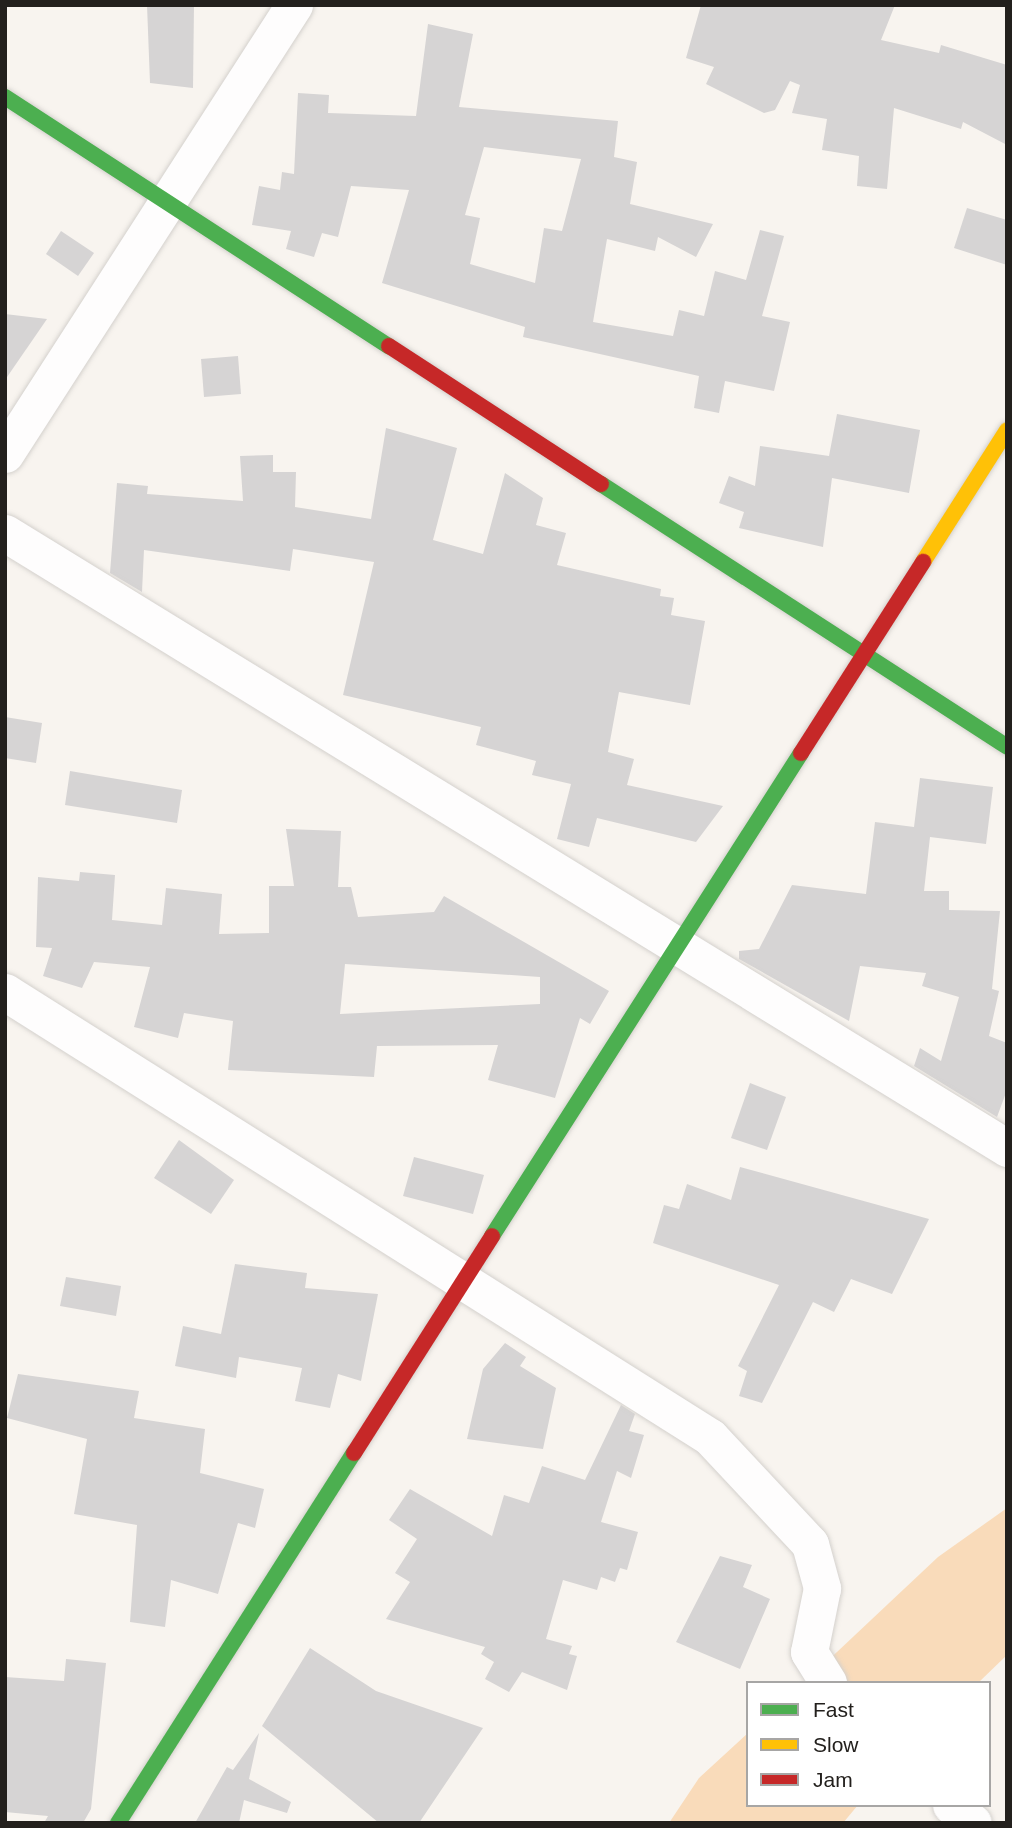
<!DOCTYPE html>
<style>
body{margin:0}
#map{position:relative;width:1012px;height:1828px;overflow:hidden;background:#f8f4ef;font-family:Arial,sans-serif}
div>[style]{position:absolute}
.water>*{inset:0;background:#f9dbba}
.building>*{inset:0;background:#d6d4d4}
.roads{filter:drop-shadow(0 0 2px #d4d1cd) drop-shadow(0 0 2px #d4d1cd)}
.street>*{height:37px;margin:-18.5px;padding:0 18.5px;transform-origin:18.5px;border-radius:18.5px;background:#fefdfd}
.fast>*{height:16px;margin:-8px;padding:0 8px;transform-origin:8px;border-radius:8px;background:#4caf50}
.slow>*{height:16px;margin:-8px;padding:0 8px;transform-origin:8px;border-radius:8px;background:#ffc107}
.jam>*{height:16px;margin:-8px;padding:0 8px;transform-origin:8px;border-radius:8px;background:#c62828}
span{translate:-50% -50%;white-space:nowrap;text-align:center;line-height:1.15;-webkit-text-stroke:7px #fff;paint-order:stroke}
.frame{position:absolute;inset:0;border:7px solid #23201d;pointer-events:none}
.legend{position:absolute;left:746px;top:1681px;width:245px;height:126px;box-sizing:border-box;background:#fff;border:2px solid #a7a6a5;margin:0;padding:9px 12px;list-style:none;font-size:21px;color:#23201d}
.legend li{display:flex;align-items:center;gap:14px;height:35px}
.legend b{width:35px;border:2px solid #a7a6a5}
</style>
<div id="map">
<div class="water">
<i style="clip-path:polygon(1007px 1508px,1007px 1655px,978px 1683px,804px 1683px,938px 1557px)"></i>
<i style="clip-path:polygon(748px 1733px,748px 1805px,858px 1805px,843px 1823px,669px 1823px,699px 1778px)"></i>
</div>
<div class="building">
<i style="clip-path:polygon(147px 5px,194px 5px,193px 88px,150px 83px)"></i>
<i style="clip-path:polygon(701px 5px,895px 5px,881px 40px,939px 53px,941px 45px,1007px 65px,1007px 145px,963px 122px,961px 129px,894px 108px,887px 189px,857px 186px,859px 156px,822px 150px,827px 119px,792px 113px,800px 85px,790px 81px,775px 110px,764px 113px,706px 84px,714px 67px,686px 58px)"></i>
<i style="clip-path:polygon(evenodd,428px 24px,473px 34px,459px 107px,618px 121px,614px 157px,637px 162px,630px 204px,713px 224px,696px 257px,658px 237px,655px 251px,607px 239px,593px 322px,673px 336px,679px 310px,704px 316px,715px 271px,746px 280px,760px 230px,784px 236px,762px 316px,790px 322px,774px 391px,725px 381px,719px 413px,694px 408px,699px 376px,523px 337px,525px 327px,382px 283px,409px 190px,351px 186px,338px 237px,322px 233px,314px 257px,286px 249px,291px 231px,252px 225px,259px 186px,280px 190px,282px 172px,294px 174px,298px 93px,329px 95px,328px 113px,416px 116px,428px 24px,484px 147px,581px 159px,562px 231px,544px 228px,535px 283px,470px 264px,480px 218px,465px 215px,484px 147px)"></i>
<i style="clip-path:polygon(967px 208px,1007px 220px,1007px 265px,954px 248px)"></i>
<i style="clip-path:polygon(61px 231px,94px 253px,78px 276px,46px 254px)"></i>
<i style="clip-path:polygon(5px 314px,47px 319px,5px 380px)"></i>
<i style="clip-path:polygon(238px 356px,241px 394px,204px 397px,201px 359px)"></i>
<i style="clip-path:polygon(837px 414px,920px 430px,909px 493px,832px 478px,823px 547px,739px 528px,744px 512px,719px 503px,729px 476px,755px 486px,760px 446px,829px 456px)"></i>
<i style="clip-path:polygon(386px 428px,457px 448px,433px 540px,483px 554px,505px 473px,543px 498px,536px 525px,566px 533px,557px 565px,661px 589px,660px 596px,674px 598px,671px 615px,705px 621px,690px 705px,619px 692px,608px 752px,634px 759px,627px 785px,723px 806px,696px 842px,597px 818px,589px 847px,557px 839px,571px 784px,532px 775px,536px 761px,476px 745px,481px 727px,343px 695px,374px 562px,293px 549px,290px 571px,144px 550px,142px 592px,110px 573px,117px 483px,148px 486px,147px 494px,243px 501px,240px 456px,273px 455px,273px 472px,296px 472px,295px 507px,371px 519px)"></i>
<i style="clip-path:polygon(5px 717px,42px 723px,36px 763px,5px 758px)"></i>
<i style="clip-path:polygon(70px 771px,182px 790px,177px 823px,65px 805px)"></i>
<i style="clip-path:polygon(920px 778px,993px 787px,986px 844px,930px 837px,924px 891px,949px 891px,949px 910px,1000px 911px,992px 989px,999px 991px,989px 1036px,1007px 1043px,1007px 1090px,997px 1117px,914px 1066px,920px 1048px,941px 1061px,959px 997px,922px 986px,926px 973px,860px 966px,849px 1021px,739px 959px,739px 951px,759px 949px,792px 885px,866px 894px,875px 822px,914px 827px)"></i>
<i style="clip-path:polygon(evenodd,286px 829px,341px 831px,338px 887px,351px 887px,358px 917px,434px 912px,444px 896px,609px 991px,590px 1024px,580px 1018px,555px 1098px,488px 1080px,498px 1045px,377px 1046px,374px 1077px,228px 1070px,233px 1021px,184px 1013px,178px 1038px,134px 1027px,150px 967px,94px 962px,82px 988px,43px 976px,52px 948px,36px 947px,38px 877px,79px 881px,80px 872px,115px 875px,112px 920px,162px 925px,166px 888px,222px 894px,219px 934px,269px 933px,269px 886px,294px 886px,286px 829px,345px 964px,540px 977px,540px 1004px,340px 1014px,345px 964px)"></i>
<i style="clip-path:polygon(750px 1083px,786px 1097px,767px 1150px,731px 1138px)"></i>
<i style="clip-path:polygon(179px 1140px,234px 1180px,211px 1214px,154px 1178px)"></i>
<i style="clip-path:polygon(414px 1157px,484px 1175px,473px 1214px,403px 1196px)"></i>
<i style="clip-path:polygon(740px 1167px,929px 1219px,892px 1294px,851px 1279px,834px 1312px,813px 1302px,762px 1403px,739px 1396px,747px 1371px,738px 1366px,779px 1285px,653px 1243px,664px 1205px,679px 1209px,687px 1184px,731px 1200px)"></i>
<i style="clip-path:polygon(235px 1264px,307px 1273px,305px 1288px,378px 1294px,361px 1381px,338px 1374px,330px 1408px,295px 1401px,302px 1368px,239px 1357px,236px 1378px,175px 1366px,183px 1326px,221px 1334px)"></i>
<i style="clip-path:polygon(66px 1277px,121px 1286px,116px 1316px,60px 1306px)"></i>
<i style="clip-path:polygon(505px 1343px,526px 1357px,520px 1366px,556px 1388px,543px 1449px,467px 1439px,483px 1369px)"></i>
<i style="clip-path:polygon(18px 1374px,139px 1391px,134px 1418px,205px 1429px,200px 1473px,264px 1489px,255px 1528px,238px 1523px,218px 1594px,171px 1580px,165px 1627px,130px 1622px,137px 1525px,74px 1514px,87px 1439px,7px 1418px)"></i>
<i style="clip-path:polygon(621px 1405px,635px 1414px,629px 1431px,644px 1435px,631px 1478px,617px 1471px,601px 1522px,638px 1532px,627px 1570px,620px 1568px,615px 1582px,601px 1577px,597px 1590px,563px 1580px,546px 1639px,572px 1646px,569px 1654px,577px 1656px,567px 1690px,522px 1672px,509px 1692px,485px 1679px,494px 1662px,481px 1654px,485px 1647px,386px 1619px,410px 1582px,395px 1573px,417px 1539px,389px 1520px,410px 1489px,492px 1536px,504px 1495px,529px 1503px,542px 1466px,585px 1480px)"></i>
<i style="clip-path:polygon(720px 1556px,752px 1565px,743px 1587px,770px 1599px,740px 1669px,676px 1642px)"></i>
<i style="clip-path:polygon(310px 1648px,376px 1691px,483px 1728px,419px 1823px,379px 1823px,262px 1726px)"></i>
<i style="clip-path:polygon(66px 1659px,106px 1663px,91px 1809px,83px 1823px,44px 1823px,48px 1816px,5px 1812px,5px 1677px,64px 1681px)"></i>
<i style="clip-path:polygon(259px 1733px,249px 1779px,291px 1802px,287px 1813px,244px 1800px,239px 1823px,195px 1823px,227px 1767px,233px 1770px)"></i>
</div>
<div class="roads">
<div class="street">
<i style="left:5px;top:454px;width:534px;rotate:-57.23deg"></i>
<i style="left:5px;top:533px;width:1176px;rotate:31.54deg"></i>
<i style="left:5px;top:992px;width:834px;rotate:32.26deg"></i>
<i style="left:710px;top:1437px;width:146px;rotate:46.9deg"></i>
<i style="left:810px;top:1544px;width:46px;rotate:74.7deg"></i>
<i style="left:822px;top:1588px;width:65px;rotate:101.5deg"></i>
<i style="left:809px;top:1652px;width:36px;rotate:58deg"></i>
<i style="left:951px;top:1805px;width:28px;rotate:39deg"></i>
</div>
<div class="fast">
<i style="left:5px;top:97px;width:458px;rotate:33deg"></i>
<i style="left:601px;top:484px;width:484px;rotate:32.9deg"></i>
<i style="left:492px;top:1236px;width:573px;rotate:-57.39deg"></i>
<i style="left:118px;top:1823px;width:439px;rotate:-57.5deg"></i>
</div>
<div class="slow">
<i style="left:923px;top:562px;width:156px;rotate:-57.5deg"></i>
</div>
<div class="jam">
<i style="left:389px;top:346px;width:253px;rotate:33.1deg"></i>
<i style="left:801px;top:753px;width:227px;rotate:-57.4deg"></i>
<i style="left:354px;top:1453px;width:257px;rotate:-57.5deg"></i>
</div>
</div>
<div class="frame"></div>
<ul class="legend">
<li><b style="height:9px;background:#4caf50"></b>Fast</li>
<li><b style="height:9px;background:#ffc107"></b>Slow</li>
<li><b style="height:9px;background:#c62828"></b>Jam</li>
</ul>
</div>
